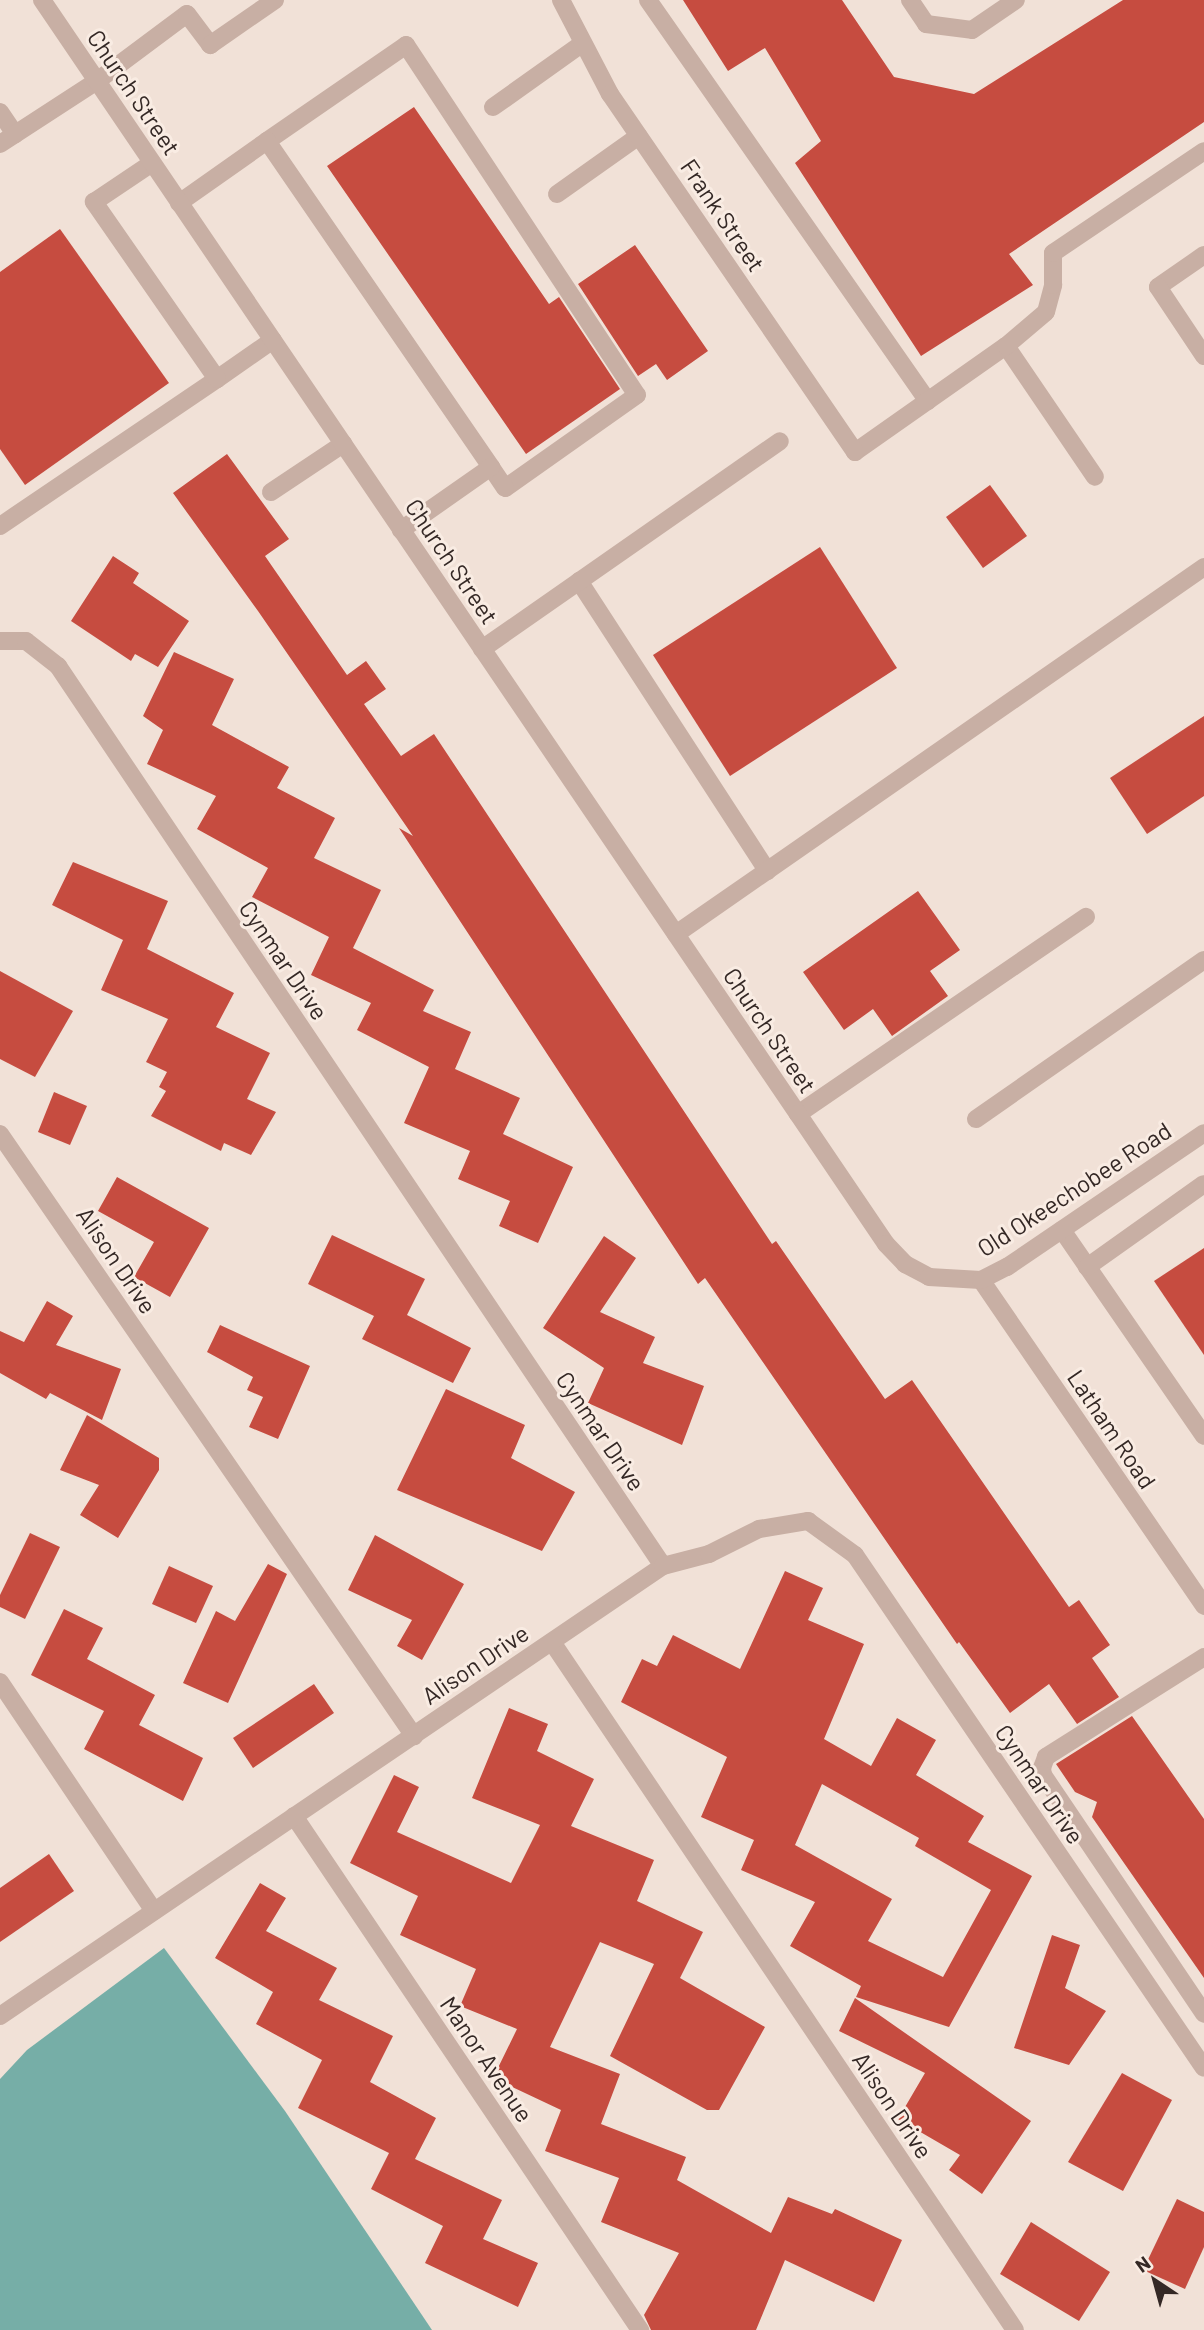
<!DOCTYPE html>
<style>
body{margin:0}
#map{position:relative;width:1204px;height:2330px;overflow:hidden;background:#f1e1d7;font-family:Barlow,sans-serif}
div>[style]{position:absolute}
.water>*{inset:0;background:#76aea7}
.building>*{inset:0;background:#c64c40}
.service>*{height:18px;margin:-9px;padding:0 9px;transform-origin:9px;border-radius:9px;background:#c8afa4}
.minor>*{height:18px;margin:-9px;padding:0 9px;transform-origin:9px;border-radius:9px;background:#c8afa4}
.tertiary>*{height:18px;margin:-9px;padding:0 9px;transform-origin:9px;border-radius:9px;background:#c8afa4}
span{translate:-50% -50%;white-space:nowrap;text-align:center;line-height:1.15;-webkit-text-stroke:6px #f9ece3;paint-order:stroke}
.street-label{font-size:24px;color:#342825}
.north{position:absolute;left:1120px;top:2246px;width:70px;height:70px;-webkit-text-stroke:5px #f9ece3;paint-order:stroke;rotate:324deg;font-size:19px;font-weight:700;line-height:28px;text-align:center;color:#342825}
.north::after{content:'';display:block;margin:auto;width:24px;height:32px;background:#342825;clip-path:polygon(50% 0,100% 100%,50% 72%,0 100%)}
</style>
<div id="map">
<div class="water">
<i style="clip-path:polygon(164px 1948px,285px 2111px,432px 2330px,0 2330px,0 2079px,27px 2050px)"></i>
</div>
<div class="building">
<i style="clip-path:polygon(683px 0,842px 0,894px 77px,974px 94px,1123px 0,1204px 0,1204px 122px,1009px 254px,1033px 285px,921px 356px,795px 163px,821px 141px,765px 48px,728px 71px)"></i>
<i style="clip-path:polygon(414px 107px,549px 304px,559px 297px,620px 389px,526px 454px,327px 166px)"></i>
<i style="clip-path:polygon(60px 229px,169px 383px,25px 485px,0 449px,0 272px)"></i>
<i style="clip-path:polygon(635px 245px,708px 351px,667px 380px,656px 364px,638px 376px,578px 284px)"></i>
<i style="clip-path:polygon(227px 454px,289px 539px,265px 556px,347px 675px,366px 661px,386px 689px,364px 704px,401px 756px,434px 734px,772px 1244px,776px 1241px,885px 1399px,912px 1380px,1069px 1607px,1079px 1600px,1110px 1645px,1092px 1658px,1119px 1697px,1077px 1724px,1049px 1684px,1010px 1713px,959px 1642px,957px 1644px,705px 1278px,698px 1284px,399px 828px,413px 836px,258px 611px,173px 493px)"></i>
<i style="clip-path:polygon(990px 485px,1027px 536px,983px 568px,946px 517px)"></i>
<i style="clip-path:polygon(820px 547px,897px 668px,730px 776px,653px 655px)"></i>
<i style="clip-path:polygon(113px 556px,139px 573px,133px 583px,189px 621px,158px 667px,135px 654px,131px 661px,71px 621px)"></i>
<i style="clip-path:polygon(174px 652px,234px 679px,212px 725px,289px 767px,277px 788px,335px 818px,314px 858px,381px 890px,353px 948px,434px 990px,423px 1011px,471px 1032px,455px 1069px,520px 1098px,503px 1134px,573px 1167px,538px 1243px,499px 1226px,510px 1201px,458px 1179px,470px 1151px,404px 1123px,429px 1067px,357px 1030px,371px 1003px,311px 975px,329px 937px,252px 897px,268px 868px,197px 829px,216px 796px,147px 764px,163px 730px,143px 716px)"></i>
<i style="clip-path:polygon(1204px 716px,1204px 796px,1147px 834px,1110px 778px)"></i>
<i style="clip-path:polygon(73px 862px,168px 901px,147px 949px,234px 993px,216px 1027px,270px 1053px,247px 1099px,276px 1112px,251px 1155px,224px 1143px,221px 1151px,151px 1116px,166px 1091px,159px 1087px,167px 1072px,146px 1062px,168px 1019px,101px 990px,123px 940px,52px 905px)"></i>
<i style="clip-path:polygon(918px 891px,960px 950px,930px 971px,948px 996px,892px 1036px,873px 1009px,844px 1030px,803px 972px)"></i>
<i style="clip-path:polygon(0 971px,73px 1011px,35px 1077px,0 1059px)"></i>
<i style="clip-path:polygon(54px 1092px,87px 1106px,70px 1145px,38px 1132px)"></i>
<i style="clip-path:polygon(117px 1177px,209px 1228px,170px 1297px,134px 1277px,154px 1242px,98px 1211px)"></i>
<i style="clip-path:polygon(332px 1235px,425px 1279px,407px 1315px,471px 1348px,453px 1383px,362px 1339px,374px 1316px,308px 1284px)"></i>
<i style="clip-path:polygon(604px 1236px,636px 1258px,600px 1312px,655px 1337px,643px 1363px,704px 1386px,682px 1445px,588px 1403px,604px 1368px,543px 1328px)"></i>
<i style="clip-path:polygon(1204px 1248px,1204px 1355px,1154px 1281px)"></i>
<i style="clip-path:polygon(47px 1301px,73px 1316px,56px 1345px,121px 1369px,102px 1420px,50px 1393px,46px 1399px,0 1373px,0 1331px,24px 1342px)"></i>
<i style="clip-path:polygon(220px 1325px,310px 1366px,278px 1439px,249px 1427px,263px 1397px,247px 1390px,253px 1377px,207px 1352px)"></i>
<i style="clip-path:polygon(446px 1389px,525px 1425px,511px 1458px,575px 1492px,542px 1551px,397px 1490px)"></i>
<i style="clip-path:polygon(87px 1415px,159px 1458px,159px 1470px,118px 1538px,80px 1515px,99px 1485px,60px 1470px)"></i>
<i style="clip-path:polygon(30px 1533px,60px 1547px,25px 1619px,0 1607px,0 1595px)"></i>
<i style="clip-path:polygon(375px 1535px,464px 1584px,422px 1660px,397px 1646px,412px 1620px,348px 1590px)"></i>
<i style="clip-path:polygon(268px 1564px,287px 1574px,228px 1703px,183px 1683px,216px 1611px,235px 1621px)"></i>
<i style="clip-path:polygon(169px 1566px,213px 1586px,196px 1623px,152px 1604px)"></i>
<i style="clip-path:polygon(evenodd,785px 1571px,823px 1588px,808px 1620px,864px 1644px,824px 1739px,871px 1766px,897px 1718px,936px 1740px,916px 1775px,984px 1816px,968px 1842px,1032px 1876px,949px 2027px,856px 1997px,861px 1986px,790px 1946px,815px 1902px,741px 1870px,754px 1840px,701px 1817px,727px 1757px,621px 1702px,642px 1659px,657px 1666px,673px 1635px,740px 1669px,785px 1571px,822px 1784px,919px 1838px,915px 1846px,991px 1890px,943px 1977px,868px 1941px,892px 1899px,795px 1845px,822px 1784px)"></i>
<i style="clip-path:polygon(64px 1609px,103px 1628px,87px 1659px,155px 1695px,139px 1725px,203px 1758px,183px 1801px,84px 1749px,104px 1711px,31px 1675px)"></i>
<i style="clip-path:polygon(314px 1684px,334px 1713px,253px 1768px,233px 1738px)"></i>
<i style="clip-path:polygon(509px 1708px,548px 1724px,537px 1751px,594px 1779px,571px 1826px,654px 1860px,637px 1901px,703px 1932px,680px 1978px,765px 2027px,719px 2110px,707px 2110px,610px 2056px,654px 1964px,600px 1942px,550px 2047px,620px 2074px,601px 2124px,686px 2157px,677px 2180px,771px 2233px,788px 2197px,832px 2214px,835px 2209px,902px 2240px,874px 2302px,785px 2260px,756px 2330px,651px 2330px,644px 2315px,679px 2253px,601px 2222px,619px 2178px,545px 2151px,561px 2110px,493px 2078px,517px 2029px,460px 2006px,476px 1969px,400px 1935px,418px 1896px,350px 1863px,394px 1775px,419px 1787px,397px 1832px,511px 1883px,540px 1825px,472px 1798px)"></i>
<i style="clip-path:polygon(1132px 1716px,1204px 1819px,1204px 1978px,1092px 1817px,1097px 1802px,1075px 1792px,1056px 1764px)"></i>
<i style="clip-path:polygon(49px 1854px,74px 1891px,0 1942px,0 1888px)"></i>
<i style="clip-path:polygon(260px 1883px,286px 1898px,266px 1931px,337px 1968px,319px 2000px,393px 2036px,370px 2082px,436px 2118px,415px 2159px,502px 2200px,483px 2239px,538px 2263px,518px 2307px,425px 2263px,443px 2226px,371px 2189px,389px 2153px,298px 2108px,322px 2060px,256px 2024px,273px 1992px,215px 1958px)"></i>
<i style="clip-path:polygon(1052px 1935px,1080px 1945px,1065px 1988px,1106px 2011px,1069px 2065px,1014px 2048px)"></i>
<i style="clip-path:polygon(855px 1998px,1031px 2121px,982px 2194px,949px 2170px,960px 2155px,898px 2119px,925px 2073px,839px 2031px)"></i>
<i style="clip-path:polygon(1122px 2073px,1172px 2100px,1123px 2191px,1068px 2162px)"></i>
<i style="clip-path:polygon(1177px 2199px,1204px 2212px,1204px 2247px,1185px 2289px,1143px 2270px)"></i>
<i style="clip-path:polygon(1031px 2222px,1110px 2272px,1079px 2321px,1000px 2274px)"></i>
</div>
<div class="service">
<i style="left:648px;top:0;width:489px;rotate:55.1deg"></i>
<i style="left:910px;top:0;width:29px;rotate:56deg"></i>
<i style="left:926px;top:24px;width:46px;rotate:7.4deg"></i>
<i style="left:972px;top:30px;width:53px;rotate:-34.3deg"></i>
<i style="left:493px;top:107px;width:110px;rotate:-35.4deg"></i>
<i style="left:0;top:112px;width:27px;rotate:56deg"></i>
<i style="left:267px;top:141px;width:169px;rotate:-34.6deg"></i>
<i style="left:406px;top:45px;width:419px;rotate:56.6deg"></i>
<i style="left:637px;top:395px;width:161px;rotate:144.8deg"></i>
<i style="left:505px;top:488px;width:25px;rotate:-124deg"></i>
<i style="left:0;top:144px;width:116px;rotate:-33deg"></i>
<i style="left:97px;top:81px;width:112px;rotate:-36.7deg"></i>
<i style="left:187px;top:14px;width:39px;rotate:53deg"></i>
<i style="left:210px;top:45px;width:79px;rotate:-34.7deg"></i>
<i style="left:557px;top:194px;width:100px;rotate:-35.3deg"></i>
<i style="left:179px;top:203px;width:108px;rotate:-35.2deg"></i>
<i style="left:267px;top:141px;width:396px;rotate:55.5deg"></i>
<i style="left:491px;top:467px;width:110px;rotate:145deg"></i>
<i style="left:1204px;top:255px;width:56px;rotate:145.2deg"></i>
<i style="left:1158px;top:287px;width:83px;rotate:56.3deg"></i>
<i style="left:1006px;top:346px;width:158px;rotate:55.8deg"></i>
<i style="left:217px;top:379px;width:68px;rotate:-34.9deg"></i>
<i style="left:855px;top:452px;width:184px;rotate:-35.1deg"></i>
<i style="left:1006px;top:346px;width:52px;rotate:-40.4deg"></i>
<i style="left:1046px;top:312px;width:28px;rotate:-75deg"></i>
<i style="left:1053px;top:285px;width:32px;rotate:-90deg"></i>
<i style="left:1053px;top:253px;width:182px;rotate:-34deg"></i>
<i style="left:271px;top:492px;width:87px;rotate:-33.7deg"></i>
<i style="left:0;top:526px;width:262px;rotate:-34.1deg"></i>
<i style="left:217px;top:379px;width:216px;rotate:-124.8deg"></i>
<i style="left:94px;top:202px;width:70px;rotate:-33.9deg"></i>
<i style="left:579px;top:581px;width:346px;rotate:57deg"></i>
<i style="left:482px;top:649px;width:363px;rotate:-34.9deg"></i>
<i style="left:676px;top:934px;width:643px;rotate:-34.8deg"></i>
<i style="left:798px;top:1114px;width:349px;rotate:-34.4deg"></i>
<i style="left:976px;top:1119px;width:278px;rotate:-34.9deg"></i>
<i style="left:1062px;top:1230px;width:250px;rotate:55.4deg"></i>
<i style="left:1087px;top:1267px;width:143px;rotate:-35.4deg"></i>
<i style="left:1204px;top:1657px;width:187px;rotate:147.7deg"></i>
<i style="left:1046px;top:1757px;width:12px;rotate:110deg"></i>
<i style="left:1042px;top:1768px;width:7px;rotate:82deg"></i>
<i style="left:1043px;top:1775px;width:288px;rotate:56deg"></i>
</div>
<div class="minor">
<i style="left:561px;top:0;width:106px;rotate:62.5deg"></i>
<i style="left:610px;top:94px;width:434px;rotate:55.6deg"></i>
<i style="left:0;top:641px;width:26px"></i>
<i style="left:26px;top:641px;width:41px;rotate:38deg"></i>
<i style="left:58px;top:666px;width:1084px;rotate:56.09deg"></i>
<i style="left:0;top:1134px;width:731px;rotate:55.48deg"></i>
<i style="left:981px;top:1280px;width:395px;rotate:55.6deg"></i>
<i style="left:552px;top:1642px;width:829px;rotate:56.06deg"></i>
<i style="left:0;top:1682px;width:276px;rotate:56.1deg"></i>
<i style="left:294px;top:1816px;width:620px;rotate:56.05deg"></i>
<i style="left:0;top:2016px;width:801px;rotate:-34.17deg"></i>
<i style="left:663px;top:1566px;width:48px;rotate:-14.6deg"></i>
<i style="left:709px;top:1554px;width:56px;rotate:-26.6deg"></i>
<i style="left:759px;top:1529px;width:50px;rotate:-9.3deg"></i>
<i style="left:808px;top:1521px;width:58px;rotate:35.9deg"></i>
<i style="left:855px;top:1555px;width:620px;rotate:55.77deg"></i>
</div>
<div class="tertiary">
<i style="left:42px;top:0;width:1346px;rotate:55.84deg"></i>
<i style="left:798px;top:1114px;width:157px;rotate:55.9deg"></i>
<i style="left:886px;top:1244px;width:28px;rotate:46deg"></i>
<i style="left:905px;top:1264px;width:27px;rotate:28deg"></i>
<i style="left:929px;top:1277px;width:52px;rotate:3.3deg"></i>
<i style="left:981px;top:1280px;width:29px;rotate:-27deg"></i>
<i style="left:1007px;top:1267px;width:238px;rotate:-34.2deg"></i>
</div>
<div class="street-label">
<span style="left:134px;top:92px;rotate:56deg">Church Street</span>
<span style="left:723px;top:215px;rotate:56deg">Frank Street</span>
<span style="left:452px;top:561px;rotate:56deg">Church Street</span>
<span style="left:284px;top:960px;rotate:56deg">Cynmar Drive</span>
<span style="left:770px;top:1030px;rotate:56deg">Church Street</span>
<span style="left:1074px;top:1189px;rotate:-33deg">Old Okeechobee Road</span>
<span style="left:117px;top:1260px;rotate:56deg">Alison Drive</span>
<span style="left:1112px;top:1429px;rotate:56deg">Latham Road</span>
<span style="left:601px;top:1431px;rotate:56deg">Cynmar Drive</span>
<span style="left:475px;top:1664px;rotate:-34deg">Alison Drive</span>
<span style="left:1040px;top:1784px;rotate:56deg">Cynmar Drive</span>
<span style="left:487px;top:2059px;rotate:56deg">Manor Avenue</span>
<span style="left:893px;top:2105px;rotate:56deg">Alison Drive</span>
</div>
<div class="north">N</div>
</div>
